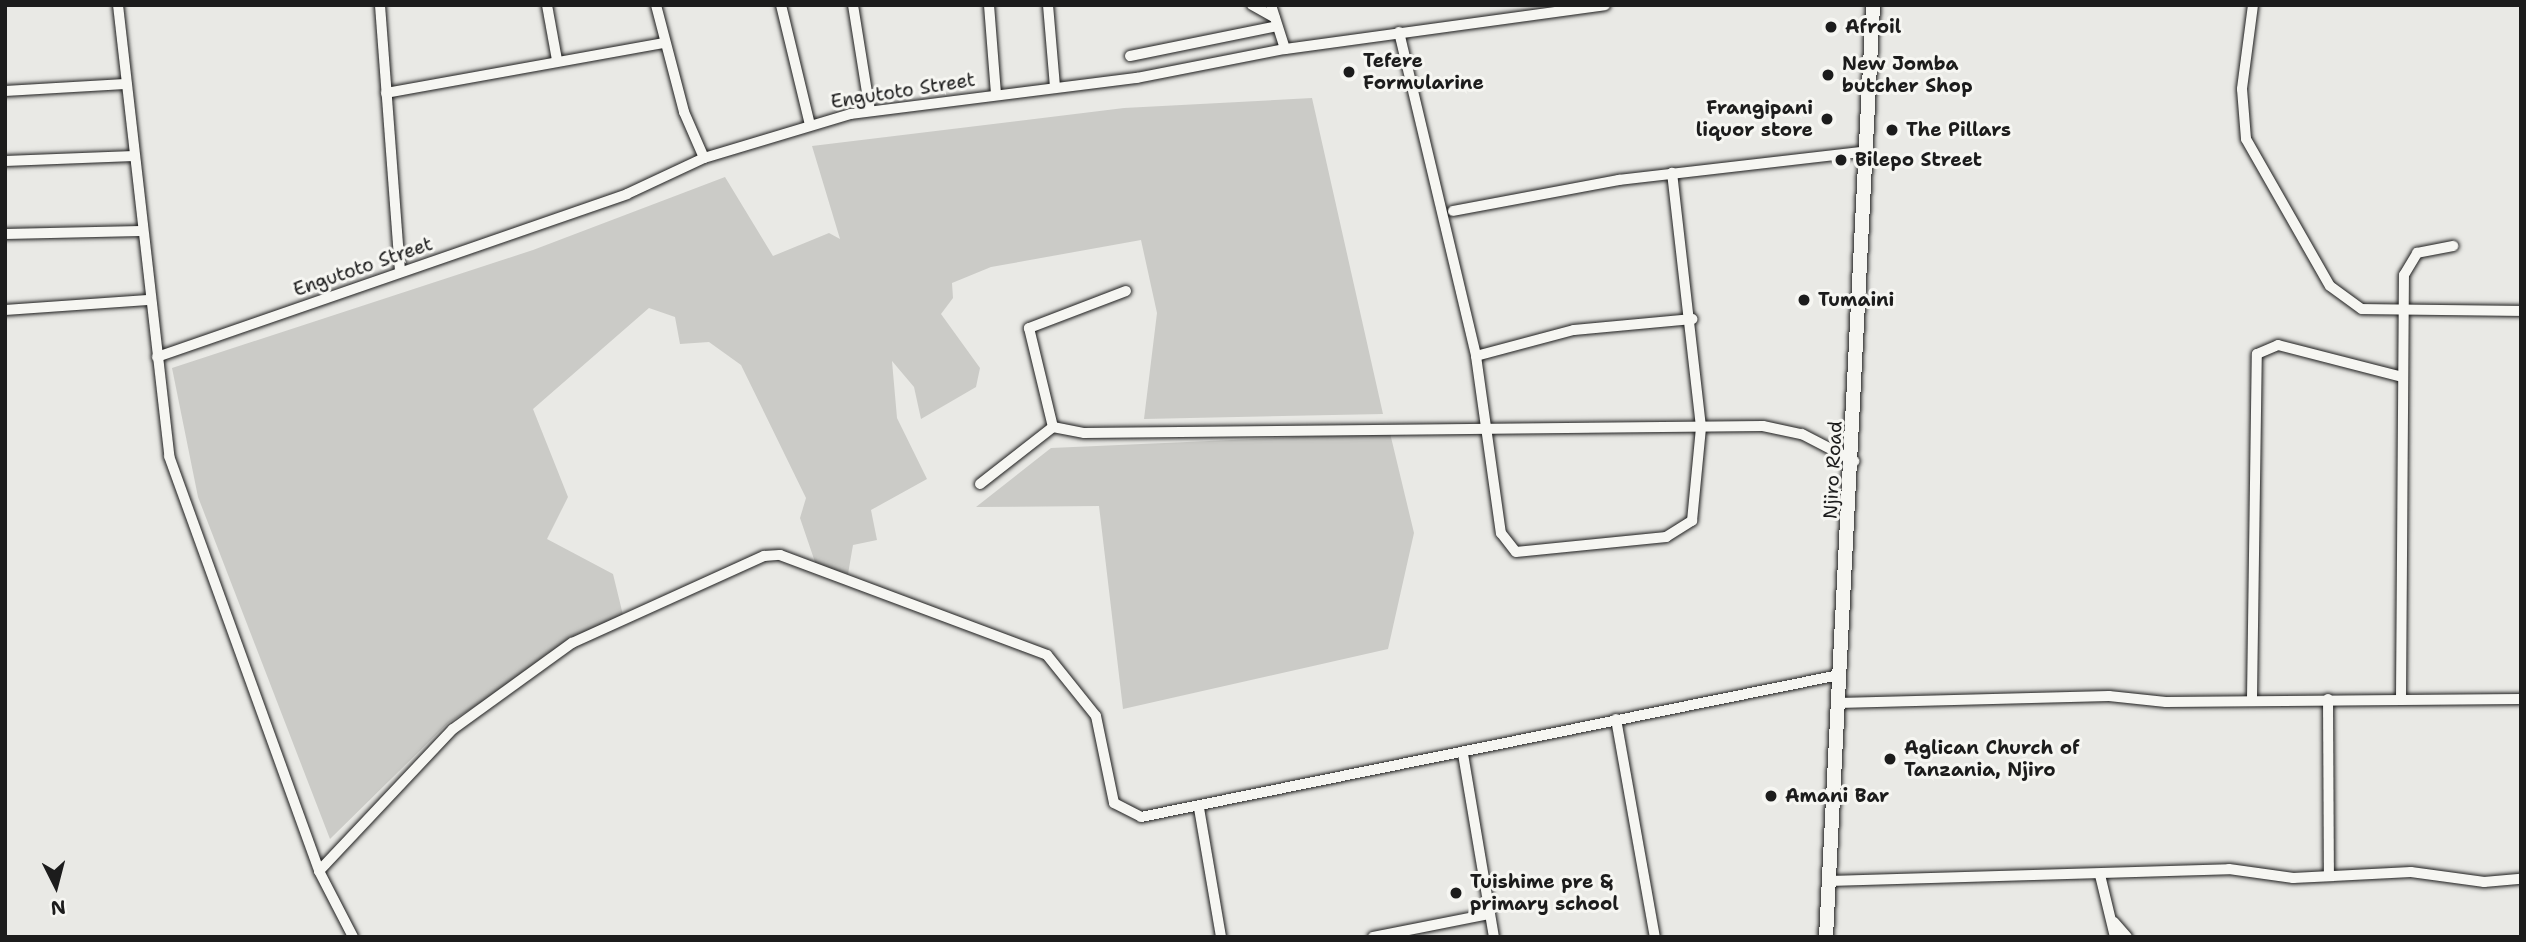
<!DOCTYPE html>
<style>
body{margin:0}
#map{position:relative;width:2526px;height:942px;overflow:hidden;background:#e9e9e5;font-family:"Shantell Sans",sans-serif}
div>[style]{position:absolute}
.green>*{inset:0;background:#cbcbc7}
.roads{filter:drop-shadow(0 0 2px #1c1c1c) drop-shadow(0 0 2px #1c1c1c)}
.minor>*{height:10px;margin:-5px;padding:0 5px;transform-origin:5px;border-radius:5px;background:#f6f6f2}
.tertiary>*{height:14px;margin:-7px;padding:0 7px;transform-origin:7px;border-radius:7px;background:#f6f6f2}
.dots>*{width:19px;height:19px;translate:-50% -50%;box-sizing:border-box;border:4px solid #f6f6f2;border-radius:50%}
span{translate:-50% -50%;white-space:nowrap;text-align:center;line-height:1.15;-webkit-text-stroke:6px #f6f6f2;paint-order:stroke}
.poi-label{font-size:19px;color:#1c1c1c;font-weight:700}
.left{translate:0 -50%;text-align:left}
.right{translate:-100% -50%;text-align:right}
.street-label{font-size:19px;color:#1c1c1c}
.frame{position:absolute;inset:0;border:7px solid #1c1c1c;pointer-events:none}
.north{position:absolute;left:21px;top:851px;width:70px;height:70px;-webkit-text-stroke:5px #f6f6f2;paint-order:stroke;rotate:174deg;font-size:19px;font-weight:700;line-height:28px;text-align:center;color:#1c1c1c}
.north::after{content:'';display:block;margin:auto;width:24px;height:32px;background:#1c1c1c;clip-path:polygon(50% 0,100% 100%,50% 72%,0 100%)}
</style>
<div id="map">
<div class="green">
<i style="clip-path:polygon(1312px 98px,1383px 414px,1144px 419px,1157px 313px,1141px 240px,991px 267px,952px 283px,953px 298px,941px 314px,980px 368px,976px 387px,921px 419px,914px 387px,892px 361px,897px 418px,927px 479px,871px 510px,877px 540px,853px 545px,848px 574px,816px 565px,800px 518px,806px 498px,741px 365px,709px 342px,680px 344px,675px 317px,649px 308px,533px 409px,568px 497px,547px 539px,613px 574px,623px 615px,448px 723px,330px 839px,198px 497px,172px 368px,533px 250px,725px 177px,773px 256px,829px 233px,840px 239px,812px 146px,1124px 108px)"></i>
<i style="clip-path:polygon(1390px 433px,1414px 533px,1388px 649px,1123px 709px,1099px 506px,976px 507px,1051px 448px)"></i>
</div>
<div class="roads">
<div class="minor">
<i style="left:118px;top:5px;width:454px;rotate:83.5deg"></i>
<i style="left:169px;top:456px;width:441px;rotate:70.1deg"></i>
<i style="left:319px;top:871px;width:74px;rotate:62.7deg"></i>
<i style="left:380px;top:5px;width:265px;rotate:85.7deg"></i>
<i style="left:547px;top:5px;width:56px;rotate:79.7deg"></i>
<i style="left:656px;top:5px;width:111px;rotate:75.3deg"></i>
<i style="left:684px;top:112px;width:50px;rotate:66.5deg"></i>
<i style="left:781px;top:5px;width:123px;rotate:76.4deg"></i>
<i style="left:853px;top:5px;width:107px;rotate:80.9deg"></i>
<i style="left:989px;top:5px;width:89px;rotate:85.5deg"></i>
<i style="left:1048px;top:5px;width:81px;rotate:85.1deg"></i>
<i style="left:1252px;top:5px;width:26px;rotate:29deg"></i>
<i style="left:1271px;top:5px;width:46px;rotate:72.3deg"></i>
<i style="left:2253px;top:5px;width:85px;rotate:97.5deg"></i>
<i style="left:2242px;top:89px;width:50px;rotate:85.4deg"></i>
<i style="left:2246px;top:139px;width:169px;rotate:60.3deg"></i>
<i style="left:2330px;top:286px;width:39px;rotate:36deg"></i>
<i style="left:2362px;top:309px;width:159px;rotate:0.7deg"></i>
<i style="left:1399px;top:32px;width:333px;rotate:76.6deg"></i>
<i style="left:1476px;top:356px;width:179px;rotate:82deg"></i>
<i style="left:1501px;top:533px;width:24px;rotate:52deg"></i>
<i style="left:1516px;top:552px;width:151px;rotate:-5.7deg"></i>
<i style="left:1666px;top:537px;width:31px;rotate:-32deg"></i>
<i style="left:1692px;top:521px;width:94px;rotate:-84.5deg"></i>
<i style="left:1701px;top:427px;width:256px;rotate:-96.5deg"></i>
<i style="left:1130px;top:56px;width:150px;rotate:-11.5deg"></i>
<i style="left:5px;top:91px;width:120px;rotate:-3.3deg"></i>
<i style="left:386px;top:93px;width:282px;rotate:-10.2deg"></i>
<i style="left:5px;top:161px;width:129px;rotate:-2.2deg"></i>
<i style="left:1453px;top:211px;width:169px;rotate:-10.6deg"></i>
<i style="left:1619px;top:180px;width:245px;rotate:-6.6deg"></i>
<i style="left:5px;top:234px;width:136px;rotate:-1.3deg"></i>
<i style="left:1126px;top:291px;width:104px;rotate:159.1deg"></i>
<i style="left:1029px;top:328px;width:102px;rotate:76.4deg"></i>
<i style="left:1053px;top:427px;width:32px;rotate:11deg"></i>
<i style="left:1084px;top:433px;width:679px;rotate:-0.59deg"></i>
<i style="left:1763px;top:426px;width:40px;rotate:12deg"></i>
<i style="left:1802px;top:434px;width:59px;rotate:27.4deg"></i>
<i style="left:5px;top:310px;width:143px;rotate:-4deg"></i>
<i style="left:1476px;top:356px;width:101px;rotate:-14.9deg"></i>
<i style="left:1574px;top:330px;width:119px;rotate:-5.3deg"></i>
<i style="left:157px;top:357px;width:497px;rotate:-19.1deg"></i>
<i style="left:627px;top:194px;width:85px;rotate:-25.1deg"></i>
<i style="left:704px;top:158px;width:153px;rotate:-16.7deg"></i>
<i style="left:851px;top:114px;width:288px;rotate:-7.2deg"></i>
<i style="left:1137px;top:78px;width:151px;rotate:-11.1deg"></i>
<i style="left:1285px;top:49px;width:323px;rotate:-7.8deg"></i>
<i style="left:980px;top:484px;width:93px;rotate:-38deg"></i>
<i style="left:2252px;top:698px;width:344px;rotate:-89.2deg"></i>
<i style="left:2257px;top:354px;width:23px;rotate:-23deg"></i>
<i style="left:2278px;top:345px;width:129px;rotate:14.4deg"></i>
<i style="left:2328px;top:699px;width:177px;rotate:89.7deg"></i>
<i style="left:2401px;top:699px;width:424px;rotate:-89.6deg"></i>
<i style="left:2404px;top:275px;width:26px;rotate:-59deg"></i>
<i style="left:2417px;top:253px;width:37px;rotate:-11deg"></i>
<i style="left:1838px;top:703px;width:271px;rotate:-1.5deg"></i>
<i style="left:2109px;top:696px;width:57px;rotate:6deg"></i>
<i style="left:2166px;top:702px;width:355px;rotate:-0.5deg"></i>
<i style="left:1616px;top:719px;width:221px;rotate:79.9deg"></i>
<i style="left:1463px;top:754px;width:186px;rotate:80.4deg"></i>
<i style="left:1199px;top:808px;width:131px;rotate:80.3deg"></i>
<i style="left:319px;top:871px;width:195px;rotate:-46.7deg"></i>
<i style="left:453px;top:729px;width:147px;rotate:-35.9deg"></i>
<i style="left:572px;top:643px;width:211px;rotate:-24.4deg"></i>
<i style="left:764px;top:556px;width:16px;rotate:-4deg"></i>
<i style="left:780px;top:555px;width:285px;rotate:20.5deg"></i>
<i style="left:1047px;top:655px;width:78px;rotate:51.2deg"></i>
<i style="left:1096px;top:716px;width:89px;rotate:78.3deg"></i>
<i style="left:1114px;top:803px;width:30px;rotate:27deg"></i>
<i style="left:1141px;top:817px;width:712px;rotate:-11.5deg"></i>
<i style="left:2100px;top:875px;width:64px;rotate:76.4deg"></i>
<i style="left:1829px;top:881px;width:400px;rotate:-1.7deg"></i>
<i style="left:2229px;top:869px;width:65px;rotate:8deg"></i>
<i style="left:2293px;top:878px;width:118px;rotate:-2.9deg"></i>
<i style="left:2411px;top:872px;width:74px;rotate:7.8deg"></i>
<i style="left:2484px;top:882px;width:37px;rotate:-5deg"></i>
<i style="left:2114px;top:922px;width:20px;rotate:49deg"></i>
<i style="left:1373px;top:937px;width:118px;rotate:-11.2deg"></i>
</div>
<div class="tertiary">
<i style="left:1826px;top:937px;width:933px;rotate:-87.11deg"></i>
</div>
</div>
<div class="dots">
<i style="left:1831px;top:27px;background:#1c1c1c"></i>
<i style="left:1349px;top:72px;background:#1c1c1c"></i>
<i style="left:1828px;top:75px;background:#1c1c1c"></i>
<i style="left:1827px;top:119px;background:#1c1c1c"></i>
<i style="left:1892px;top:130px;background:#1c1c1c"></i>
<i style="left:1841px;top:160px;background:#1c1c1c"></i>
<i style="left:1804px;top:300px;background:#1c1c1c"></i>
<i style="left:1890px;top:759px;background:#1c1c1c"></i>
<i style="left:1771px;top:796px;background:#1c1c1c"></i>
<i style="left:1456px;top:893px;background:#1c1c1c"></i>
</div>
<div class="poi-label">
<span class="left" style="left:1845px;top:27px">Afroil</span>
<span class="left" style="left:1363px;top:72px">Tefere<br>Formularine</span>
<span class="left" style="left:1842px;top:75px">New Jomba<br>butcher Shop</span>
<span class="right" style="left:1813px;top:119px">Frangipani<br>liquor store</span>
<span class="left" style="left:1906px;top:130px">The Pillars</span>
<span class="left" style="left:1855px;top:160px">Bilepo Street</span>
<span class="left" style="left:1818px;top:300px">Tumaini</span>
<span class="left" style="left:1904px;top:759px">Aglican Church of<br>Tanzania, Njiro</span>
<span class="left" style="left:1785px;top:796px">Amani Bar</span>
<span class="left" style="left:1470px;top:893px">Tuishime pre &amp;<br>primary school</span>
</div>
<div class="street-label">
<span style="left:903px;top:91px;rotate:-9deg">Engutoto Street</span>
<span style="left:363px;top:267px;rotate:-19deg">Engutoto Street</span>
<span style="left:1833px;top:470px;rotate:-87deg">Njiro Road</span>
</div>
<div class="frame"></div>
<div class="north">N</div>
</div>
